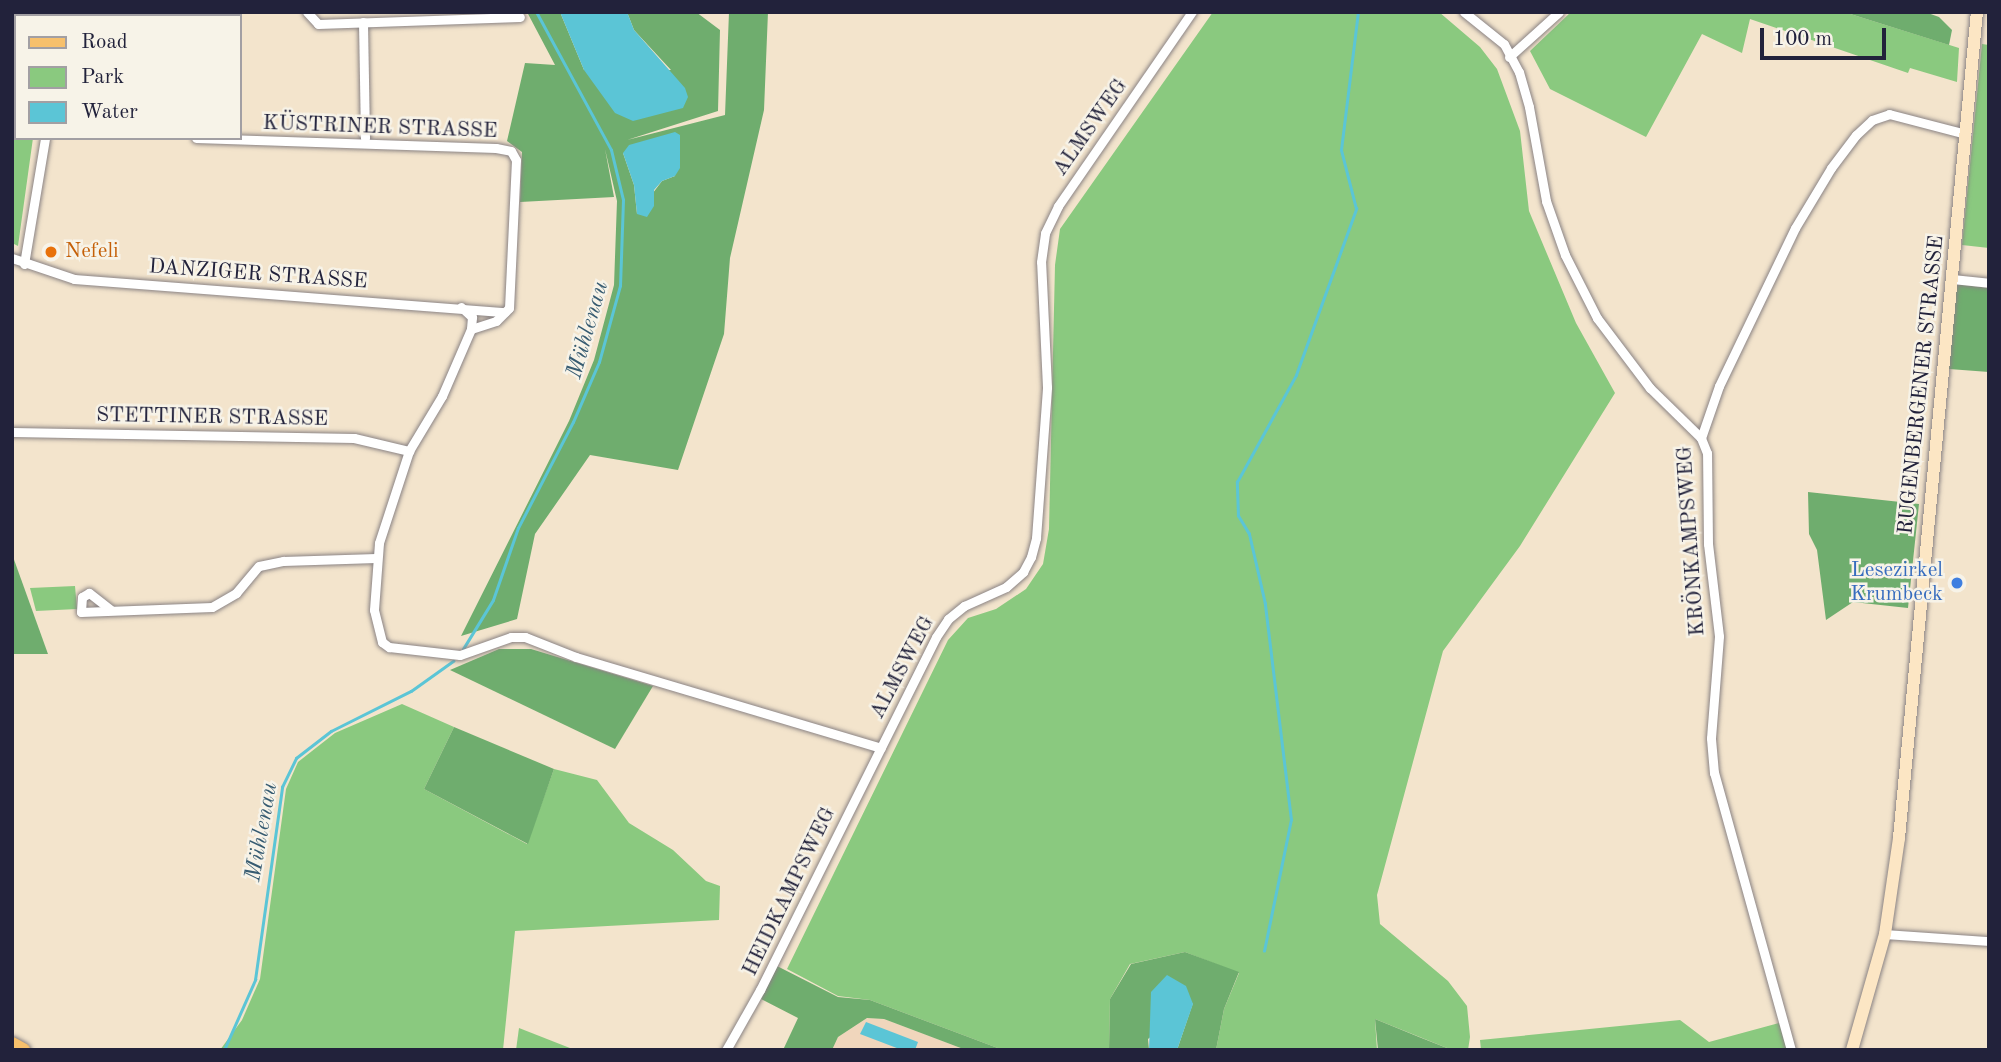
<!DOCTYPE html>
<meta charset="utf-8">
<style>
body{margin:0}
#map{position:relative;width:2001px;height:1062px;overflow:hidden;background:#f3e4cc;font-family:"Old Standard TT",serif}
div>[style]{position:absolute}
.built>*{inset:0;background:#f0d6bc}
.green>*{inset:0;background:#8ac97f}
.forest>*{inset:0;background:#6fad6e}
.water>*{inset:0;background:#5bc5d6}
.stream>*{height:2.5px;margin:-1.25px;padding:0 1.25px;transform-origin:1.25px;border-radius:1.25px;background:#5bc5d6}
.roads{filter:drop-shadow(0 0 2px #8a8384) drop-shadow(0 0 2px #8a8384)}
.street>*{height:9px;margin:-4.5px;padding:0 4.5px;transform-origin:4.5px;border-radius:4.5px;background:#fff}
.secondary>*{height:12px;margin:-6px;padding:0 6px;transform-origin:6px;border-radius:6px;background:#fce6c4}
.primary>*{height:14px;margin:-7px;padding:0 7px;transform-origin:7px;border-radius:7px;background:#f7c06c}
.dots>*{width:19px;height:19px;translate:-50% -50%;box-sizing:border-box;border:4px solid #f7f3e8;border-radius:50%}
span{translate:-50% -50%;white-space:nowrap;text-align:center;line-height:1.15;-webkit-text-stroke:5px #f7f3e8;paint-order:stroke}
.street-label{font-size:21px;color:#22223b}
.food-label{font-size:21px;color:#c56008}
.left{translate:0 -50%;text-align:left}
.shop-label{font-size:21px;color:#366cbe}
.right{translate:-100% -50%;text-align:right}
.water-label{font-size:23px;color:#365b71;font-style:italic}
.frame{position:absolute;inset:0;border:14px solid #22223b;pointer-events:none}
.legend{position:absolute;left:14px;top:14px;width:228px;height:126px;box-sizing:border-box;background:#f7f3e8;border:2px solid #a29fa3;margin:0;padding:9px 12px;list-style:none;font-size:21px;color:#22223b}
.legend li{display:flex;align-items:center;gap:14px;height:35px}
.legend b{width:35px;border:2px solid #a29fa3}
.scale{position:absolute;left:1760px;top:28px;width:126px;height:32px;box-sizing:border-box;border:4px solid #22223b;border-top:0;padding-left:9px;font-size:21px;line-height:24px;white-space:nowrap;color:#22223b;-webkit-text-stroke:5px #f7f3e8;paint-order:stroke}
</style>
<div id="map">
<div class="built">
<i style="clip-path:polygon(867px 1018px,884px 1019px,966px 1050px,832px 1050px,838px 1037px)"></i>
</div>
<div class="green">
<i style="clip-path:polygon(1213px 12px,1439px 12px,1480px 47px,1497px 69px,1520px 131px,1529px 211px,1576px 323px,1615px 393px,1520px 546px,1443px 651px,1377px 895px,1380px 924px,1448px 981px,1467px 1006px,1470px 1037px,1468px 1050px,1452px 1050px,1375px 1019px,1377px 1050px,1216px 1050px,1224px 1009px,1239px 973px,1185px 952px,1130px 964px,1110px 999px,1109px 1050px,1003px 1050px,870px 1000px,838px 996px,787px 969px,948px 640px,968px 618px,996px 609px,1026px 589px,1043px 564px,1049px 529px,1055px 265px,1060px 229px)"></i>
<i style="clip-path:polygon(1571px 12px,1844px 12px,1959px 48px,1957px 82px,1910px 68px,1908px 73px,1750px 19px,1742px 53px,1702px 34px,1646px 137px,1550px 89px,1530px 51px)"></i>
<i style="clip-path:polygon(1982px 44px,1989px 45px,1989px 248px,1962px 245px)"></i>
<i style="clip-path:polygon(12px 127px,16px 128px,16px 138px,33px 138px,18px 246px,12px 243px)"></i>
<i style="clip-path:polygon(75px 586px,77px 609px,36px 611px,30px 588px)"></i>
<i style="clip-path:polygon(402px 704px,454px 727px,424px 789px,527px 844px,554px 769px,597px 780px,629px 823px,673px 850px,706px 881px,720px 886px,719px 920px,515px 931px,503px 1050px,220px 1050px,242px 1020px,260px 979px,286px 789px,298px 762px,335px 733px)"></i>
<i style="clip-path:polygon(1680px 1020px,1709px 1042px,1779px 1023px,1787px 1050px,1481px 1050px,1480px 1040px)"></i>
<i style="clip-path:polygon(519px 1028px,575px 1050px,516px 1050px)"></i>
</div>
<div class="forest">
<i style="clip-path:polygon(evenodd,527px 12px,560px 12px,584px 70px,671px 70px,634px 30px,627px 12px,696px 12px,720px 30px,718px 111px,627px 140px,725px 115px,729px 12px,768px 12px,764px 110px,730px 258px,724px 334px,678px 470px,590px 455px,535px 534px,517px 619px,461px 636px,569px 421px,594px 360px,614px 285px,617px 201px,605px 149px,614px 197px,520px 202px,522px 152px,507px 141px,525px 63px,555px 65px,527px 12px,623px 153px,675px 176px,662px 181px,637px 214px,634px 185px,623px 153px)"></i>
<i style="clip-path:polygon(1844px 12px,1925px 12px,1939px 17px,1952px 30px,1949px 45px)"></i>
<i style="clip-path:polygon(1957px 284px,1989px 288px,1989px 372px,1949px 369px)"></i>
<i style="clip-path:polygon(1808px 492px,1919px 504px,1908px 608px,1853px 602px,1826px 620px,1817px 550px,1809px 534px)"></i>
<i style="clip-path:polygon(12px 554px,48px 654px,12px 654px)"></i>
<i style="clip-path:polygon(499px 649px,531px 649px,653px 686px,615px 749px,450px 670px)"></i>
<i style="clip-path:polygon(454px 727px,554px 769px,528px 844px,424px 789px)"></i>
<i style="clip-path:polygon(1185px 952px,1239px 972px,1224px 1009px,1216px 1050px,1177px 1050px,1193px 1003px,1148px 1039px,1149px 1050px,1109px 1050px,1110px 999px,1131px 964px)"></i>
<i style="clip-path:polygon(777px 966px,838px 997px,870px 1000px,1003px 1050px,966px 1050px,884px 1019px,867px 1018px,838px 1037px,832px 1050px,783px 1050px,798px 1018px,761px 999px)"></i>
<i style="clip-path:polygon(1375px 1019px,1419px 1037px,1452px 1050px,1378px 1050px)"></i>
</div>
<div class="water">
<i style="clip-path:polygon(560px 12px,627px 12px,634px 30px,685px 88px,688px 97px,683px 108px,633px 121px,615px 113px,584px 70px)"></i>
<i style="clip-path:polygon(675px 132px,680px 135px,680px 168px,675px 176px,662px 181px,654px 190px,654px 206px,647px 217px,637px 214px,634px 185px,623px 153px,629px 145px)"></i>
<i style="clip-path:polygon(1167px 975px,1186px 986px,1193px 1004px,1177px 1050px,1149px 1050px,1151px 992px)"></i>
<i style="clip-path:polygon(866px 1022px,918px 1042px,915px 1050px,902px 1050px,860px 1034px)"></i>
</div>
<div class="stream">
<i style="left:463px;top:649px;width:57px;rotate:-58.5deg"></i>
<i style="left:493px;top:600px;width:76px;rotate:-70.9deg"></i>
<i style="left:518px;top:528px;width:119px;rotate:-62.6deg"></i>
<i style="left:573px;top:422px;width:65px;rotate:-66.6deg"></i>
<i style="left:599px;top:362px;width:79px;rotate:-74.6deg"></i>
<i style="left:620px;top:286px;width:86px;rotate:-88deg"></i>
<i style="left:623px;top:200px;width:51px;rotate:-103.5deg"></i>
<i style="left:611px;top:150px;width:157px;rotate:-118.5deg"></i>
<i style="left:1264px;top:951px;width:134px;rotate:-78.4deg"></i>
<i style="left:1291px;top:820px;width:218px;rotate:-96.9deg"></i>
<i style="left:1265px;top:604px;width:72px;rotate:-102.9deg"></i>
<i style="left:1249px;top:534px;width:21px;rotate:-121deg"></i>
<i style="left:1238px;top:516px;width:34px;rotate:-92deg"></i>
<i style="left:1237px;top:482px;width:122px;rotate:-61.1deg"></i>
<i style="left:1296px;top:375px;width:177px;rotate:-70.1deg"></i>
<i style="left:1356px;top:209px;width:61px;rotate:-104.3deg"></i>
<i style="left:1341px;top:150px;width:139px;rotate:-83deg"></i>
<i style="left:224px;top:1050px;width:77px;rotate:-66.1deg"></i>
<i style="left:255px;top:980px;width:195px;rotate:-82deg"></i>
<i style="left:282px;top:787px;width:32px;rotate:-64deg"></i>
<i style="left:296px;top:758px;width:44px;rotate:-37.6deg"></i>
<i style="left:331px;top:731px;width:89px;rotate:-26.6deg"></i>
<i style="left:411px;top:691px;width:52px;rotate:-35.5deg"></i>
</div>
<div class="roads">
<div class="street">
<i style="left:177px;top:12px;width:4px;rotate:76deg"></i>
<i style="left:307px;top:12px;width:16px;rotate:47deg"></i>
<i style="left:318px;top:24px;width:202px;rotate:-2deg"></i>
<i style="left:1464px;top:12px;width:51px;rotate:38.7deg"></i>
<i style="left:1504px;top:44px;width:32px;rotate:62deg"></i>
<i style="left:1519px;top:72px;width:36px;rotate:74deg"></i>
<i style="left:1529px;top:107px;width:96px;rotate:79.7deg"></i>
<i style="left:1546px;top:201px;width:57px;rotate:70.6deg"></i>
<i style="left:1565px;top:255px;width:71px;rotate:63.1deg"></i>
<i style="left:1597px;top:318px;width:88px;rotate:52.9deg"></i>
<i style="left:1650px;top:388px;width:71px;rotate:44.4deg"></i>
<i style="left:363px;top:22px;width:116px;rotate:89deg"></i>
<i style="left:1509px;top:57px;width:67px;rotate:-42deg"></i>
<i style="left:12px;top:115px;width:4px"></i>
<i style="left:196px;top:138px;width:300px;rotate:1.9deg"></i>
<i style="left:496px;top:148px;width:15px;rotate:11deg"></i>
<i style="left:511px;top:151px;width:10px;rotate:61deg"></i>
<i style="left:516px;top:160px;width:148px;rotate:92.7deg"></i>
<i style="left:509px;top:308px;width:18px;rotate:135deg"></i>
<i style="left:496px;top:321px;width:26px;rotate:162deg"></i>
<i style="left:12px;top:258px;width:65px;rotate:18.7deg"></i>
<i style="left:74px;top:279px;width:432px;rotate:4.4deg"></i>
<i style="left:24px;top:264px;width:128px;rotate:-80.5deg"></i>
<i style="left:1952px;top:279px;width:37px;rotate:6deg"></i>
<i style="left:461px;top:307px;width:15px;rotate:42deg"></i>
<i style="left:472px;top:317px;width:12px;rotate:95deg"></i>
<i style="left:471px;top:329px;width:73px;rotate:113.4deg"></i>
<i style="left:442px;top:396px;width:64px;rotate:121deg"></i>
<i style="left:409px;top:451px;width:97px;rotate:108.1deg"></i>
<i style="left:379px;top:543px;width:67px;rotate:94.3deg"></i>
<i style="left:374px;top:610px;width:33px;rotate:76deg"></i>
<i style="left:382px;top:642px;width:9px;rotate:36deg"></i>
<i style="left:389px;top:647px;width:71px;rotate:6.4deg"></i>
<i style="left:460px;top:655px;width:54px;rotate:-19.4deg"></i>
<i style="left:511px;top:637px;width:14px"></i>
<i style="left:525px;top:637px;width:55px;rotate:21.4deg"></i>
<i style="left:576px;top:657px;width:318px;rotate:16.6deg"></i>
<i style="left:12px;top:432px;width:342px;rotate:1deg"></i>
<i style="left:354px;top:438px;width:57px;rotate:13.3deg"></i>
<i style="left:111px;top:610px;width:28px;rotate:-142deg"></i>
<i style="left:89px;top:593px;width:8px;rotate:150deg"></i>
<i style="left:82px;top:597px;width:15px;rotate:94deg"></i>
<i style="left:81px;top:612px;width:131px;rotate:-2.2deg"></i>
<i style="left:212px;top:607px;width:28px;rotate:-30deg"></i>
<i style="left:236px;top:593px;width:35px;rotate:-50deg"></i>
<i style="left:259px;top:566px;width:25px;rotate:-12deg"></i>
<i style="left:283px;top:561px;width:93px;rotate:-1.8deg"></i>
<i style="left:1885px;top:934px;width:104px;rotate:3.9deg"></i>
<i style="left:726px;top:1050px;width:69px;rotate:-60.5deg"></i>
<i style="left:760px;top:990px;width:394px;rotate:-63.5deg"></i>
<i style="left:936px;top:637px;width:22px;rotate:-56deg"></i>
<i style="left:948px;top:619px;width:21px;rotate:-39deg"></i>
<i style="left:964px;top:606px;width:46px;rotate:-24.3deg"></i>
<i style="left:1006px;top:587px;width:23px;rotate:-41deg"></i>
<i style="left:1023px;top:572px;width:17px;rotate:-62deg"></i>
<i style="left:1031px;top:557px;width:20px;rotate:-75deg"></i>
<i style="left:1036px;top:538px;width:151px;rotate:-85.8deg"></i>
<i style="left:1047px;top:387px;width:125px;rotate:-92.7deg"></i>
<i style="left:1041px;top:262px;width:29px;rotate:-82deg"></i>
<i style="left:1045px;top:233px;width:30px;rotate:-64deg"></i>
<i style="left:1058px;top:206px;width:236px;rotate:-55.4deg"></i>
<i style="left:1791px;top:1050px;width:288px;rotate:-105.5deg"></i>
<i style="left:1714px;top:773px;width:35px;rotate:-95deg"></i>
<i style="left:1711px;top:738px;width:102px;rotate:-85.5deg"></i>
<i style="left:1719px;top:636px;width:93px;rotate:-96.8deg"></i>
<i style="left:1708px;top:544px;width:91px;rotate:-90.6deg"></i>
<i style="left:1707px;top:453px;width:16px;rotate:-112deg"></i>
<i style="left:1701px;top:438px;width:55px;rotate:-70.9deg"></i>
<i style="left:1719px;top:386px;width:175px;rotate:-64.3deg"></i>
<i style="left:1795px;top:228px;width:70px;rotate:-59deg"></i>
<i style="left:1831px;top:168px;width:41px;rotate:-52.9deg"></i>
<i style="left:1856px;top:135px;width:22px;rotate:-43deg"></i>
<i style="left:1872px;top:120px;width:18px;rotate:-19deg"></i>
<i style="left:1889px;top:114px;width:80px;rotate:14.6deg"></i>
</div>
<div class="secondary">
<i style="left:1852px;top:1050px;width:121px;rotate:-74.1deg"></i>
<i style="left:1885px;top:934px;width:97px;rotate:-81.7deg"></i>
<i style="left:1899px;top:838px;width:830px;rotate:-84.61deg"></i>
</div>
<div class="primary">
<i style="left:12px;top:1044px;width:13px;rotate:29deg"></i>
</div>
</div>
<div class="dots">
<i style="left:51px;top:252px;background:#e8710a"></i>
<i style="left:1957px;top:583px;background:#3f7fe0"></i>
</div>
<div class="street-label">
<span style="left:380px;top:128px;rotate:2deg">KÜSTRINER STRASSE</span>
<span style="left:1091px;top:128px;rotate:-55deg">ALMSWEG</span>
<span style="left:258px;top:275px;rotate:4deg">DANZIGER STRASSE</span>
<span style="left:1922px;top:385px;rotate:-84deg">RUGENBERGENER STRASSE</span>
<span style="left:212px;top:418px;rotate:1deg">STETTINER STRASSE</span>
<span style="left:1692px;top:541px;rotate:-94deg">KRÖNKAMPSWEG</span>
<span style="left:903px;top:668px;rotate:-62deg">ALMSWEG</span>
<span style="left:790px;top:892px;rotate:-64deg">HEIDKAMPSWEG</span>
</div>
<div class="food-label">
<span class="left" style="left:65px;top:252px">Nefeli</span>
</div>
<div class="shop-label">
<span class="right" style="left:1943px;top:583px">Lesezirkel<br>Krumbeck</span>
</div>
<div class="water-label">
<span style="left:588px;top:330px;rotate:-74deg">Mühlenau</span>
<span style="left:262px;top:832px;rotate:-80deg">Mühlenau</span>
</div>
<div class="frame"></div>
<ul class="legend">
<li><b style="height:9px;background:#f7c06c"></b>Road</li>
<li><b style="height:19px;background:#8ac97f"></b>Park</li>
<li><b style="height:19px;background:#5bc5d6"></b>Water</li>
</ul>
<div class="scale">100 m</div>
</div>
